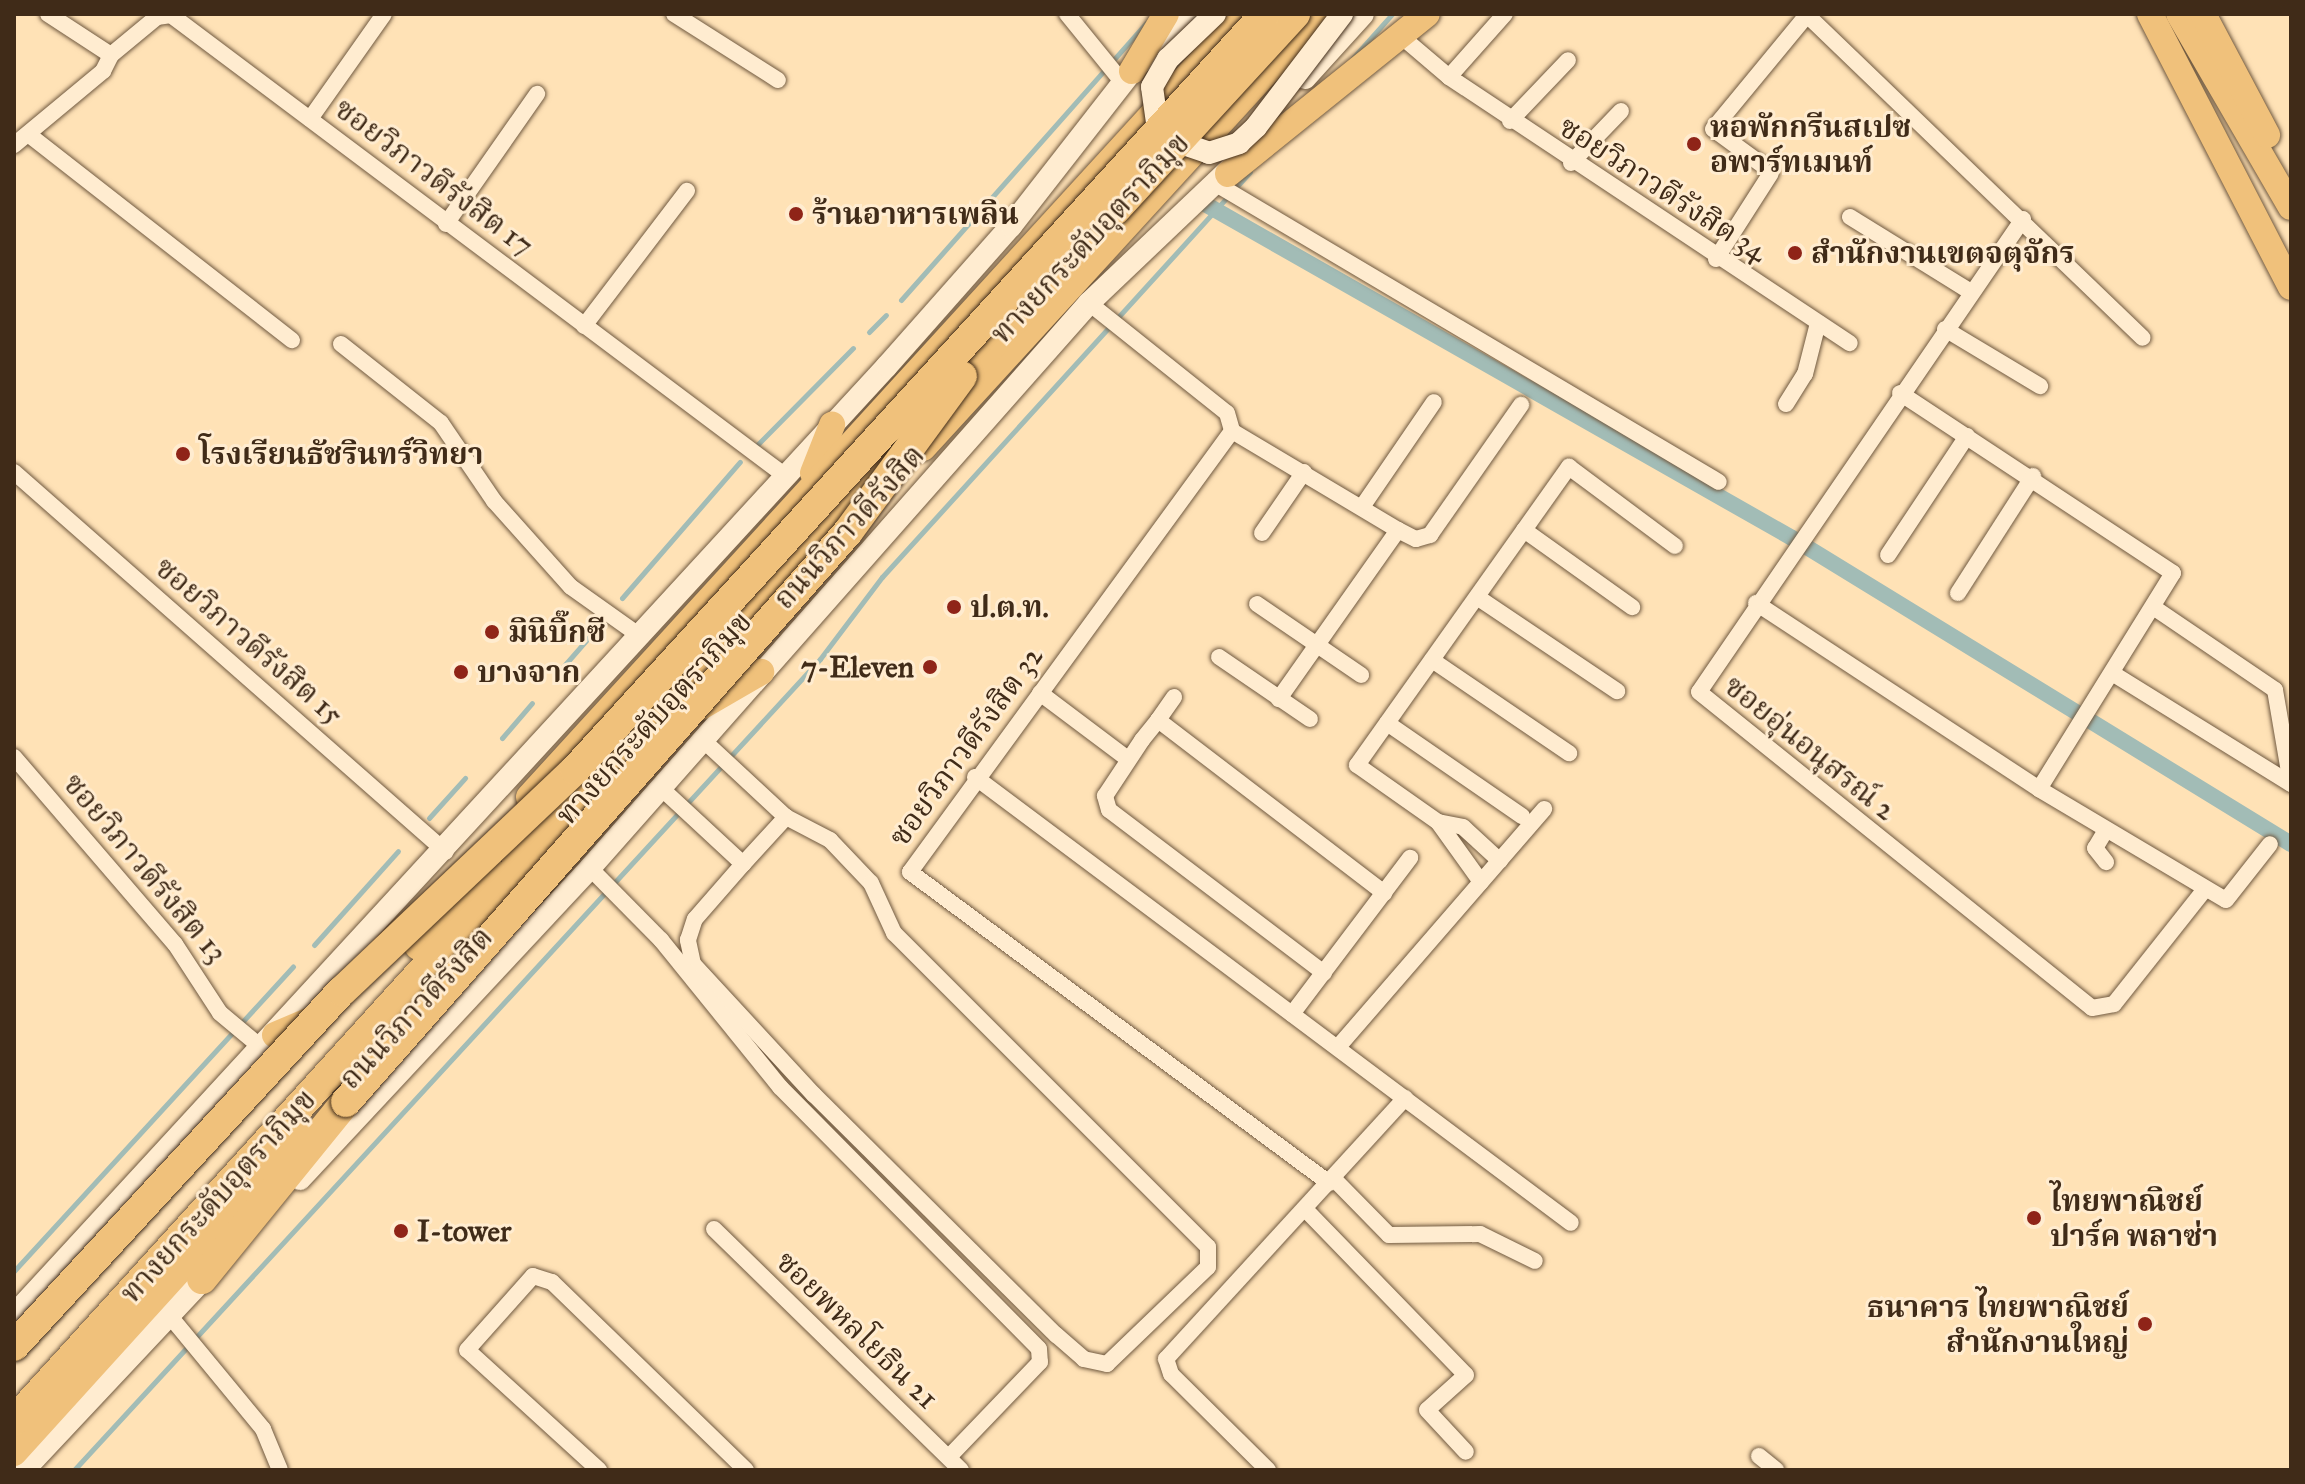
<!DOCTYPE html>
<meta charset="utf-8">
<style>
body{margin:0}
#map{position:relative;width:2305px;height:1484px;overflow:hidden;background:#ffe2b6;font-family:"IM FELL Great Primer","Noto Serif Thai",serif}
div>[style]{position:absolute}
.stream>*{height:5px;margin:-2.5px;padding:0 2.5px;transform-origin:2.5px;border-radius:2.5px;background:#a2bcb6}
.canal>*{height:16px;margin:-8px;padding:0 8px;transform-origin:8px;border-radius:8px;background:#a2bcb6}
.roads{filter:drop-shadow(0 0 2px #705940) drop-shadow(0 0 2px #705940)}
.minor>*{height:16px;margin:-8px;padding:0 8px;transform-origin:8px;border-radius:8px;background:#ffecd0}
.secondary>*{height:22px;margin:-11px;padding:0 11px;transform-origin:11px;border-radius:11px;background:#ffecd0}
.primary>*{height:26px;margin:-13px;padding:0 13px;transform-origin:13px;border-radius:13px;background:#f0c17b}
.trunk>*{height:26px;margin:-13px;padding:0 13px;transform-origin:13px;border-radius:13px;background:#f0c17b}
.motorway>*{height:30px;margin:-15px;padding:0 15px;transform-origin:15px;border-radius:15px;background:#f0c17b}
.bridges{filter:drop-shadow(0 0 2px #402b18) drop-shadow(0 0 2px #402b18)}
.secondary-bridge>*{height:22px;margin:-11px;padding:0 11px;transform-origin:11px;border-radius:11px;background:#ffecd0}
.motorway-bridge>*{height:30px;margin:-15px;padding:0 15px;transform-origin:15px;border-radius:15px;background:#f0c17b}
.dots>*{width:22px;height:22px;translate:-50% -50%;box-sizing:border-box;border:4px solid #ffecd0;border-radius:50%}
span{translate:-50% -50%;white-space:nowrap;text-align:center;line-height:1.15;-webkit-text-stroke:6px #ffecd0;paint-order:stroke}
.poi-label{font-size:30px;color:#402b18;font-weight:700}
.left{translate:0 -50%;text-align:left}
.right{translate:-100% -50%;text-align:right}
.street-label{font-size:30px;color:#402b18}
.frame{position:absolute;inset:0;border:16px solid #402b18;pointer-events:none}
</style>
<div id="map">
<div class="stream">
<i style="left:1353px;top:58px;width:59px;rotate:-48.4deg"></i>
<i style="left:901px;top:300px;width:370px;rotate:-48.5deg"></i>
<i style="left:869px;top:332px;width:24px;rotate:-45deg"></i>
<i style="left:758px;top:444px;width:135px;rotate:-45.3deg"></i>
<i style="left:622px;top:598px;width:180px;rotate:-49.1deg"></i>
<i style="left:555px;top:676px;width:62px;rotate:-48.9deg"></i>
<i style="left:502px;top:738px;width:46px;rotate:-49.4deg"></i>
<i style="left:429px;top:818px;width:54px;rotate:-48deg"></i>
<i style="left:314px;top:945px;width:126px;rotate:-48.2deg"></i>
<i style="left:14px;top:1271px;width:413px;rotate:-47.5deg"></i>
<i style="left:74px;top:1470px;width:1102px;rotate:-47.39deg"></i>
<i style="left:820px;top:659px;width:103px;rotate:-52.9deg"></i>
<i style="left:882px;top:577px;width:547px;rotate:-47.74deg"></i>
</div>
<div class="canal">
<i style="left:1198px;top:200px;width:683px;rotate:29.64deg"></i>
<i style="left:1792px;top:538px;width:585px;rotate:31.52deg"></i>
</div>
<div class="roads">
<div class="minor">
<i style="left:48px;top:14px;width:75px;rotate:33.1deg"></i>
<i style="left:111px;top:55px;width:60px;rotate:-39.6deg"></i>
<i style="left:157px;top:17px;width:14px;rotate:-8deg"></i>
<i style="left:171px;top:15px;width:766px;rotate:36.88deg"></i>
<i style="left:674px;top:14px;width:123px;rotate:32.4deg"></i>
<i style="left:1067px;top:14px;width:89px;rotate:50.9deg"></i>
<i style="left:1806px;top:14px;width:467px;rotate:43.9deg"></i>
<i style="left:1402px;top:37px;width:62px;rotate:40.4deg"></i>
<i style="left:1449px;top:77px;width:84px;rotate:-48.4deg"></i>
<i style="left:1449px;top:77px;width:481px;rotate:33.6deg"></i>
<i style="left:310px;top:119px;width:128px;rotate:-54.8deg"></i>
<i style="left:1510px;top:121px;width:84px;rotate:-46.4deg"></i>
<i style="left:28px;top:134px;width:335px;rotate:38deg"></i>
<i style="left:14px;top:145px;width:116px;rotate:-39.7deg"></i>
<i style="left:103px;top:71px;width:18px;rotate:-63deg"></i>
<i style="left:1571px;top:163px;width:72px;rotate:-46.1deg"></i>
<i style="left:1761px;top:164px;width:59px;rotate:-143.9deg"></i>
<i style="left:1713px;top:129px;width:148px;rotate:-50.5deg"></i>
<i style="left:1218px;top:185px;width:582px;rotate:30.66deg"></i>
<i style="left:1850px;top:217px;width:142px;rotate:31.8deg"></i>
<i style="left:2023px;top:219px;width:573px;rotate:124.41deg"></i>
<i style="left:1699px;top:692px;width:504px;rotate:38.8deg"></i>
<i style="left:2092px;top:1008px;width:22px;rotate:-10deg"></i>
<i style="left:2114px;top:1004px;width:147px;rotate:-51.6deg"></i>
<i style="left:446px;top:224px;width:159px;rotate:-55deg"></i>
<i style="left:1716px;top:259px;width:102px;rotate:-57.4deg"></i>
<i style="left:1089px;top:303px;width:176px;rotate:38.6deg"></i>
<i style="left:1227px;top:413px;width:19px;rotate:74deg"></i>
<i style="left:1232px;top:431px;width:546px;rotate:126.14deg"></i>
<i style="left:910px;top:872px;width:522px;rotate:36.58deg"></i>
<i style="left:584px;top:326px;width:170px;rotate:-52.7deg"></i>
<i style="left:1945px;top:329px;width:111px;rotate:31deg"></i>
<i style="left:341px;top:344px;width:127px;rotate:38.3deg"></i>
<i style="left:441px;top:423px;width:94px;rotate:55.8deg"></i>
<i style="left:494px;top:501px;width:115px;rotate:48.2deg"></i>
<i style="left:571px;top:587px;width:85px;rotate:35.4deg"></i>
<i style="left:1900px;top:393px;width:327px;rotate:33.4deg"></i>
<i style="left:2173px;top:573px;width:254px;rotate:121.8deg"></i>
<i style="left:1786px;top:404px;width:36px;rotate:-58deg"></i>
<i style="left:1805px;top:374px;width:53px;rotate:-75.7deg"></i>
<i style="left:1232px;top:431px;width:193px;rotate:30.8deg"></i>
<i style="left:1398px;top:530px;width:207px;rotate:125.2deg"></i>
<i style="left:14px;top:472px;width:575px;rotate:41.34deg"></i>
<i style="left:1362px;top:507px;width:127px;rotate:-55.6deg"></i>
<i style="left:1398px;top:530px;width:20px;rotate:27deg"></i>
<i style="left:1416px;top:539px;width:15px;rotate:-16deg"></i>
<i style="left:1430px;top:535px;width:159px;rotate:-55deg"></i>
<i style="left:1524px;top:530px;width:133px;rotate:35.5deg"></i>
<i style="left:1262px;top:533px;width:74px;rotate:-55.5deg"></i>
<i style="left:1888px;top:555px;width:143px;rotate:-56.4deg"></i>
<i style="left:1958px;top:593px;width:139px;rotate:-57.3deg"></i>
<i style="left:1477px;top:597px;width:169px;rotate:33.9deg"></i>
<i style="left:1756px;top:603px;width:339px;rotate:33.3deg"></i>
<i style="left:2039px;top:789px;width:217px;rotate:30.7deg"></i>
<i style="left:2226px;top:900px;width:71px;rotate:-51.8deg"></i>
<i style="left:1257px;top:604px;width:126px;rotate:34.3deg"></i>
<i style="left:2156px;top:609px;width:144px;rotate:34.2deg"></i>
<i style="left:2275px;top:690px;width:95px;rotate:80.3deg"></i>
<i style="left:1219px;top:657px;width:110px;rotate:34.3deg"></i>
<i style="left:1432px;top:660px;width:166px;rotate:34.2deg"></i>
<i style="left:2112px;top:673px;width:211px;rotate:31.8deg"></i>
<i style="left:1040px;top:693px;width:110px;rotate:36.9deg"></i>
<i style="left:1158px;top:720px;width:28px;rotate:-55deg"></i>
<i style="left:1387px;top:723px;width:164px;rotate:34.6deg"></i>
<i style="left:703px;top:740px;width:113px;rotate:42.9deg"></i>
<i style="left:14px;top:757px;width:247px;rotate:49.3deg"></i>
<i style="left:175px;top:944px;width:82px;rotate:56.9deg"></i>
<i style="left:220px;top:1013px;width:56px;rotate:39.9deg"></i>
<i style="left:975px;top:777px;width:744px;rotate:36.81deg"></i>
<i style="left:661px;top:788px;width:112px;rotate:42.8deg"></i>
<i style="left:743px;top:864px;width:64px;rotate:-47.5deg"></i>
<i style="left:786px;top:817px;width:50px;rotate:27.6deg"></i>
<i style="left:830px;top:840px;width:59px;rotate:46.4deg"></i>
<i style="left:871px;top:883px;width:55px;rotate:65.3deg"></i>
<i style="left:894px;top:933px;width:444px;rotate:45deg"></i>
<i style="left:1208px;top:1247px;width:20px;rotate:90deg"></i>
<i style="left:1208px;top:1267px;width:140px;rotate:136.2deg"></i>
<i style="left:1107px;top:1364px;width:24px;rotate:-168deg"></i>
<i style="left:1084px;top:1359px;width:37px;rotate:-139deg"></i>
<i style="left:1056px;top:1335px;width:341px;rotate:-135.2deg"></i>
<i style="left:814px;top:1095px;width:178px;rotate:-132.7deg"></i>
<i style="left:693px;top:964px;width:25px;rotate:-102deg"></i>
<i style="left:688px;top:940px;width:22px;rotate:-72deg"></i>
<i style="left:695px;top:919px;width:73px;rotate:-48.9deg"></i>
<i style="left:1438px;top:822px;width:99px;rotate:-144.9deg"></i>
<i style="left:1357px;top:765px;width:366px;rotate:-54.6deg"></i>
<i style="left:1569px;top:467px;width:132px;rotate:36.7deg"></i>
<i style="left:2106px;top:830px;width:21px;rotate:121deg"></i>
<i style="left:2095px;top:848px;width:18px;rotate:52deg"></i>
<i style="left:590px;top:868px;width:101px;rotate:45.4deg"></i>
<i style="left:661px;top:940px;width:189px;rotate:51deg"></i>
<i style="left:780px;top:1087px;width:368px;rotate:45.3deg"></i>
<i style="left:1039px;top:1349px;width:13px;rotate:86deg"></i>
<i style="left:1040px;top:1362px;width:132px;rotate:133.8deg"></i>
<i style="left:1481px;top:882px;width:74px;rotate:-125.6deg"></i>
<i style="left:1438px;top:822px;width:25px;rotate:11deg"></i>
<i style="left:1463px;top:827px;width:50px;rotate:42.6deg"></i>
<i style="left:1324px;top:973px;width:270px;rotate:-142.8deg"></i>
<i style="left:1109px;top:810px;width:15px;rotate:-106deg"></i>
<i style="left:1105px;top:796px;width:67px;rotate:-56.5deg"></i>
<i style="left:1142px;top:740px;width:26px;rotate:-51deg"></i>
<i style="left:1158px;top:720px;width:285px;rotate:37.4deg"></i>
<i style="left:1292px;top:1014px;width:196px;rotate:-52.9deg"></i>
<i style="left:1338px;top:1047px;width:315px;rotate:-49.1deg"></i>
<i style="left:1333px;top:1178px;width:80px;rotate:45.5deg"></i>
<i style="left:1389px;top:1235px;width:91px;rotate:-0.6deg"></i>
<i style="left:1480px;top:1234px;width:61px;rotate:26.1deg"></i>
<i style="left:1305px;top:1209px;width:231px;rotate:45.9deg"></i>
<i style="left:1466px;top:1375px;width:52px;rotate:138.1deg"></i>
<i style="left:1427px;top:1410px;width:57px;rotate:47.1deg"></i>
<i style="left:714px;top:1229px;width:345px;rotate:44.3deg"></i>
<i style="left:169px;top:1315px;width:148px;rotate:50.5deg"></i>
<i style="left:263px;top:1429px;width:44px;rotate:67.5deg"></i>
<i style="left:1759px;top:1456px;width:22px;rotate:39deg"></i>
<i style="left:599px;top:1470px;width:178px;rotate:-137.7deg"></i>
<i style="left:467px;top:1350px;width:99px;rotate:-48.3deg"></i>
<i style="left:533px;top:1276px;width:20px;rotate:18deg"></i>
<i style="left:552px;top:1282px;width:270px;rotate:44.1deg"></i>
<i style="left:1268px;top:1470px;width:136px;rotate:-135.3deg"></i>
<i style="left:1171px;top:1374px;width:16px;rotate:-108deg"></i>
<i style="left:1166px;top:1359px;width:354px;rotate:-47.5deg"></i>
</div>
<div class="secondary">
<i style="left:1305px;top:78px;width:86px;rotate:-47.8deg"></i>
<i style="left:300px;top:1179px;width:425px;rotate:-47deg"></i>
<i style="left:590px;top:868px;width:754px;rotate:-48.55deg"></i>
<i style="left:1089px;top:303px;width:206px;rotate:-43.6deg"></i>
<i style="left:14px;top:1315px;width:1289px;rotate:-47.39deg"></i>
<i style="left:887px;top:366px;width:187px;rotate:-48.5deg"></i>
<i style="left:1011px;top:226px;width:197px;rotate:-52deg"></i>
<i style="left:1132px;top:71px;width:81px;rotate:-44.5deg"></i>
<i style="left:24px;top:1470px;width:274px;rotate:-46.8deg"></i>
</div>
<div class="primary">
<i style="left:2150px;top:14px;width:307px;rotate:62.7deg"></i>
<i style="left:2179px;top:14px;width:223px;rotate:59.9deg"></i>
<i style="left:2203px;top:14px;width:137px;rotate:62.1deg"></i>
<i style="left:1132px;top:71px;width:66px;rotate:-59.2deg"></i>
<i style="left:1228px;top:174px;width:255px;rotate:-38.8deg"></i>
</div>
<div class="trunk">
<i style="left:923px;top:448px;width:588px;rotate:-47.55deg"></i>
<i style="left:813px;top:473px;width:52px;rotate:-68.4deg"></i>
<i style="left:699px;top:708px;width:72px;rotate:-30.1deg"></i>
<i style="left:529px;top:797px;width:1060px;rotate:-47.6deg"></i>
<i style="left:275px;top:1035px;width:43px;rotate:-23deg"></i>
<i style="left:14px;top:1453px;width:428px;rotate:-47.8deg"></i>
</div>
<div class="motorway">
<i style="left:945px;top:395px;width:229px;rotate:-47.3deg"></i>
<i style="left:419px;top:945px;width:103px;rotate:-48.1deg"></i>
<i style="left:202px;top:1279px;width:228px;rotate:-50.9deg"></i>
<i style="left:14px;top:1421px;width:1302px;rotate:-47.77deg"></i>
</div>
</div>
<div class="bridges">
<div class="secondary-bridge">
<i style="left:1215px;top:14px;width:65px;rotate:136.2deg"></i>
<i style="left:1168px;top:59px;width:32px;rotate:120deg"></i>
<i style="left:1152px;top:87px;width:37px;rotate:82deg"></i>
<i style="left:1157px;top:124px;width:22px;rotate:47deg"></i>
<i style="left:1172px;top:140px;width:39px;rotate:19deg"></i>
<i style="left:1209px;top:153px;width:32px;rotate:-18deg"></i>
<i style="left:1239px;top:143px;width:23px;rotate:-43deg"></i>
<i style="left:1256px;top:127px;width:142px;rotate:-52.7deg"></i>
</div>
<div class="motorway-bridge">
<i style="left:1115px;top:210px;width:266px;rotate:-47.4deg"></i>
<i style="left:346px;top:1102px;width:760px;rotate:-48.63deg"></i>
<i style="left:848px;top:532px;width:193px;rotate:-53.8deg"></i>
<i style="left:14px;top:1346px;width:483px;rotate:-47.3deg"></i>
<i style="left:342px;top:991px;width:321px;rotate:-43.5deg"></i>
<i style="left:575px;top:770px;width:1024px;rotate:-47.61deg"></i>
</div>
</div>
<div class="dots">
<i style="left:1694px;top:144px;background:#8f2418"></i>
<i style="left:796px;top:214px;background:#8f2418"></i>
<i style="left:1795px;top:253px;background:#8f2418"></i>
<i style="left:183px;top:454px;background:#8f2418"></i>
<i style="left:954px;top:607px;background:#8f2418"></i>
<i style="left:492px;top:632px;background:#8f2418"></i>
<i style="left:930px;top:667px;background:#8f2418"></i>
<i style="left:461px;top:672px;background:#8f2418"></i>
<i style="left:2034px;top:1218px;background:#8f2418"></i>
<i style="left:401px;top:1231px;background:#8f2418"></i>
<i style="left:2145px;top:1324px;background:#8f2418"></i>
</div>
<div class="poi-label">
<span class="left" style="left:1710px;top:144px">หอพักกรีนสเปซ<br>อพาร์ทเมนท์</span>
<span class="left" style="left:812px;top:214px">ร้านอาหารเพลิน</span>
<span class="left" style="left:1811px;top:253px">สำนักงานเขตจตุจักร</span>
<span class="left" style="left:199px;top:454px">โรงเรียนธัชรินทร์วิทยา</span>
<span class="left" style="left:970px;top:607px">ป.ต.ท.</span>
<span class="left" style="left:508px;top:632px">มินิบิ๊กซี</span>
<span class="right" style="left:914px;top:667px">7-Eleven</span>
<span class="left" style="left:477px;top:672px">บางจาก</span>
<span class="left" style="left:2050px;top:1218px">ไทยพาณิชย์<br>ปาร์ค พลาซ่า</span>
<span class="left" style="left:417px;top:1231px">I-tower</span>
<span class="right" style="left:2129px;top:1324px">ธนาคาร ไทยพาณิชย์<br>สำนักงานใหญ่</span>
</div>
<div class="street-label">
<span style="left:434px;top:177px;rotate:37deg">ซอยวิภาวดีรังสิต 17</span>
<span style="left:1663px;top:189px;rotate:33deg">ซอยวิภาวดีรังสิต 34</span>
<span style="left:1090px;top:238px;rotate:-47deg">ทางยกระดับอุตราภิมุข</span>
<span style="left:849px;top:527px;rotate:-48deg">ถนนวิภาวดีรังสิต</span>
<span style="left:249px;top:641px;rotate:41deg">ซอยวิภาวดีรังสิต 15</span>
<span style="left:654px;top:718px;rotate:-48deg">ทางยกระดับอุตราภิมุข</span>
<span style="left:966px;top:746px;rotate:-54deg">ซอยวิภาวดีรังสิต 32</span>
<span style="left:1810px;top:748px;rotate:39deg">ซอยอุ่นอนุสรณ์ 2</span>
<span style="left:145px;top:868px;rotate:50deg">ซอยวิภาวดีรังสิต 13</span>
<span style="left:416px;top:1008px;rotate:-47deg">ถนนวิภาวดีรังสิต</span>
<span style="left:218px;top:1196px;rotate:-48deg">ทางยกระดับอุตราภิมุข</span>
<span style="left:857px;top:1330px;rotate:44deg">ซอยพหลโยธิน 21</span>
</div>
<div class="frame"></div>
</div>
